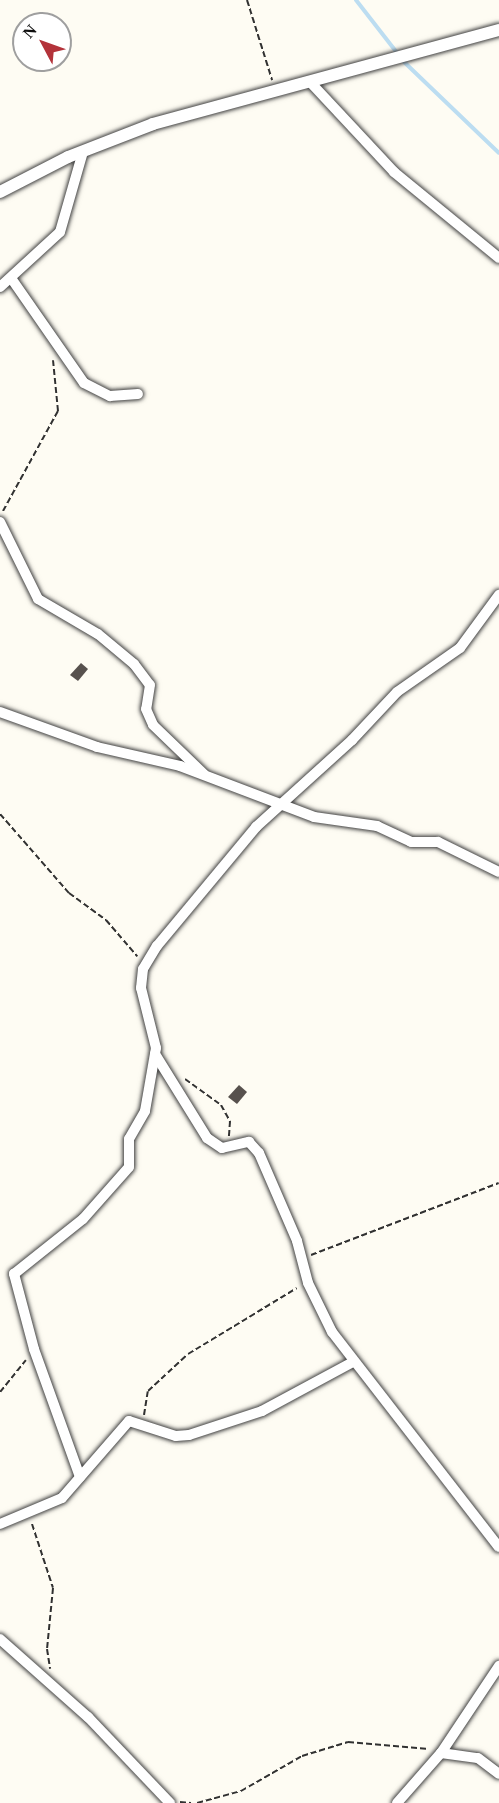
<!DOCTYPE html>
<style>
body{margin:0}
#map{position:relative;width:499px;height:1803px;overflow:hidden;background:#fefcf3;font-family:Georgia,serif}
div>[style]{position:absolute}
.stream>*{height:4px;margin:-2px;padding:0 2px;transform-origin:2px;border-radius:2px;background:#bcddf1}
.building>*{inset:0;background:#57514d}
.path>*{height:2px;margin-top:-1px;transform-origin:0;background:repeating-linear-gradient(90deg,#313131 0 6px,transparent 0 9px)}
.roads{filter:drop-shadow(0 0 2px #424242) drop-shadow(0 0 2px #424242)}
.minor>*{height:10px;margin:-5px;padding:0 5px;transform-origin:5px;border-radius:5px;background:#fff}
.tertiary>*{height:12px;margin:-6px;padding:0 6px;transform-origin:6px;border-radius:6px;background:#fff}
span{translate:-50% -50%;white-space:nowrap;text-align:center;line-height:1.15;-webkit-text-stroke:6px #fff;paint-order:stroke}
.north{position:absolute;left:12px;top:12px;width:60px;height:60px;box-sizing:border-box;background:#fff;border:2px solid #9f9f9f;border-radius:50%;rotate:311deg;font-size:16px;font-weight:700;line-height:24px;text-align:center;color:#0f0f0f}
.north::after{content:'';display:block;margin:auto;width:21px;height:27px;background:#b3333a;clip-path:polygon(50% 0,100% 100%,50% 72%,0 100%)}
</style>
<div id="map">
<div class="stream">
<i style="left:356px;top:0;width:68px;rotate:52.1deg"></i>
<i style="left:402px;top:60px;width:134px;rotate:43.8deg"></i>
</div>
<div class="building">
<i style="clip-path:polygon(81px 663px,88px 669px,78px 681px,70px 675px)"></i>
<i style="clip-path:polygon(239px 1085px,247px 1092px,237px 1104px,228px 1097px)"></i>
</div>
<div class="path">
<i style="left:247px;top:0;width:84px;rotate:72.6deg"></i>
<i style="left:3px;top:511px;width:114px;rotate:-61.2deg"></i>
<i style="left:58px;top:411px;width:51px;rotate:-95.6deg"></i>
<i style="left:0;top:814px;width:105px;rotate:48.9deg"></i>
<i style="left:69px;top:893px;width:46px;rotate:36.1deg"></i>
<i style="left:106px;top:920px;width:48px;rotate:49.3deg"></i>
<i style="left:185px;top:1079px;width:44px;rotate:35.8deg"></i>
<i style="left:221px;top:1105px;width:18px;rotate:61deg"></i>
<i style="left:230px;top:1121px;width:15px;rotate:94deg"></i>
<i style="left:311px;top:1255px;width:201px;rotate:-21deg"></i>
<i style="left:0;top:1392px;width:41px;rotate:-50.9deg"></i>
<i style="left:144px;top:1415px;width:24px;rotate:-81deg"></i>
<i style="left:148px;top:1391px;width:54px;rotate:-42.8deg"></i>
<i style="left:188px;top:1354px;width:127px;rotate:-31.2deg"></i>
<i style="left:32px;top:1524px;width:67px;rotate:71.8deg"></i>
<i style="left:53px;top:1588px;width:61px;rotate:95.6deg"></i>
<i style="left:47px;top:1649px;width:20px;rotate:81deg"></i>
<i style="left:180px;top:1802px;width:11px;rotate:5deg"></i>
<i style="left:197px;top:1803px;width:46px;rotate:-15.3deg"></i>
<i style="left:241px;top:1791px;width:70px;rotate:-29.8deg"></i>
<i style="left:302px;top:1756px;width:48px;rotate:-16.9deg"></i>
<i style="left:348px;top:1742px;width:81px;rotate:4.9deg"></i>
</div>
<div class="roads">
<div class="minor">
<i style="left:312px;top:84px;width:120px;rotate:47deg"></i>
<i style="left:394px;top:172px;width:136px;rotate:39.3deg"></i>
<i style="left:11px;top:278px;width:128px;rotate:55.2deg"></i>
<i style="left:84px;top:383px;width:29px;rotate:27deg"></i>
<i style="left:110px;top:396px;width:28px;rotate:-4deg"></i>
<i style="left:0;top:287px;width:81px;rotate:-42.5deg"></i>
<i style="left:60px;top:232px;width:83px;rotate:-74deg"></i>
<i style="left:0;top:522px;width:86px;rotate:63.7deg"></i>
<i style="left:38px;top:599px;width:69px;rotate:30.3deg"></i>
<i style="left:98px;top:634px;width:47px;rotate:39.8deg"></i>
<i style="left:134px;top:664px;width:26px;rotate:53deg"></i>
<i style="left:150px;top:685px;width:24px;rotate:99deg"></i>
<i style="left:146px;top:709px;width:17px;rotate:66deg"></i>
<i style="left:153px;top:725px;width:71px;rotate:43.9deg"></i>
<i style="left:0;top:712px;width:103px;rotate:19.8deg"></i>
<i style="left:97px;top:747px;width:85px;rotate:12.9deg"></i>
<i style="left:180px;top:766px;width:143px;rotate:20.8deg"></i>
<i style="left:314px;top:817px;width:64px;rotate:8.1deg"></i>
<i style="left:377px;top:826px;width:38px;rotate:25deg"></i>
<i style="left:411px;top:842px;width:27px"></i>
<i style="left:438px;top:842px;width:68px;rotate:26.2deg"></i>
<i style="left:155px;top:1054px;width:99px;rotate:58.2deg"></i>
<i style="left:207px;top:1138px;width:18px;rotate:34deg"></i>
<i style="left:222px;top:1148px;width:28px;rotate:-13deg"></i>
<i style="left:249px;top:1142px;width:15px;rotate:48deg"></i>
<i style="left:259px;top:1153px;width:96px;rotate:66.6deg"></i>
<i style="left:297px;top:1241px;width:43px;rotate:75.3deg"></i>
<i style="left:308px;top:1283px;width:55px;rotate:63.9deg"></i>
<i style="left:332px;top:1332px;width:272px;rotate:52.2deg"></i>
<i style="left:80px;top:1477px;width:136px;rotate:-109.8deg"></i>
<i style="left:34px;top:1349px;width:78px;rotate:-104.9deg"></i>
<i style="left:14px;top:1274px;width:88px;rotate:-38.6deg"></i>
<i style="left:83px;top:1219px;width:69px;rotate:-48.5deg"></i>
<i style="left:129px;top:1167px;width:28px;rotate:-90deg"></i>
<i style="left:129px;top:1139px;width:32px;rotate:-60deg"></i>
<i style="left:145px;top:1111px;width:64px;rotate:-80.1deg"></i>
<i style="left:156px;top:1048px;width:62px;rotate:-104deg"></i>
<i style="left:141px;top:988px;width:19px;rotate:-84deg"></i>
<i style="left:143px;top:969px;width:27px;rotate:-59deg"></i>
<i style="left:157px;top:946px;width:155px;rotate:-50.2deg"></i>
<i style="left:256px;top:827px;width:130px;rotate:-42.2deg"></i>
<i style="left:352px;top:740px;width:66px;rotate:-46.8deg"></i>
<i style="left:397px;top:692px;width:77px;rotate:-34.9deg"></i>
<i style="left:460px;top:648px;width:66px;rotate:-53.7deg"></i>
<i style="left:0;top:1524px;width:67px;rotate:-22.8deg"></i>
<i style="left:62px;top:1498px;width:102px;rotate:-49deg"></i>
<i style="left:129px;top:1421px;width:49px;rotate:17.7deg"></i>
<i style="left:176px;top:1436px;width:13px;rotate:-4deg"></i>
<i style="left:189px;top:1435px;width:77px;rotate:-18.2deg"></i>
<i style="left:262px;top:1411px;width:103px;rotate:-28.3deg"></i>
<i style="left:0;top:1639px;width:118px;rotate:41.6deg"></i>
<i style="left:88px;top:1717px;width:119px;rotate:46.4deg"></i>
<i style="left:441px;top:1753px;width:37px;rotate:8deg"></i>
<i style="left:478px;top:1758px;width:26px;rotate:37deg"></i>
<i style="left:397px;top:1803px;width:67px;rotate:-48.7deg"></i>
<i style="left:441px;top:1753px;width:105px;rotate:-56.3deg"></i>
</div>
<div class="tertiary">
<i style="left:0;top:192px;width:76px;rotate:-27.2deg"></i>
<i style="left:68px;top:157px;width:91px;rotate:-21.2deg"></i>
<i style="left:153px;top:124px;width:359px;rotate:-15.2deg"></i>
</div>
</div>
<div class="north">N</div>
</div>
